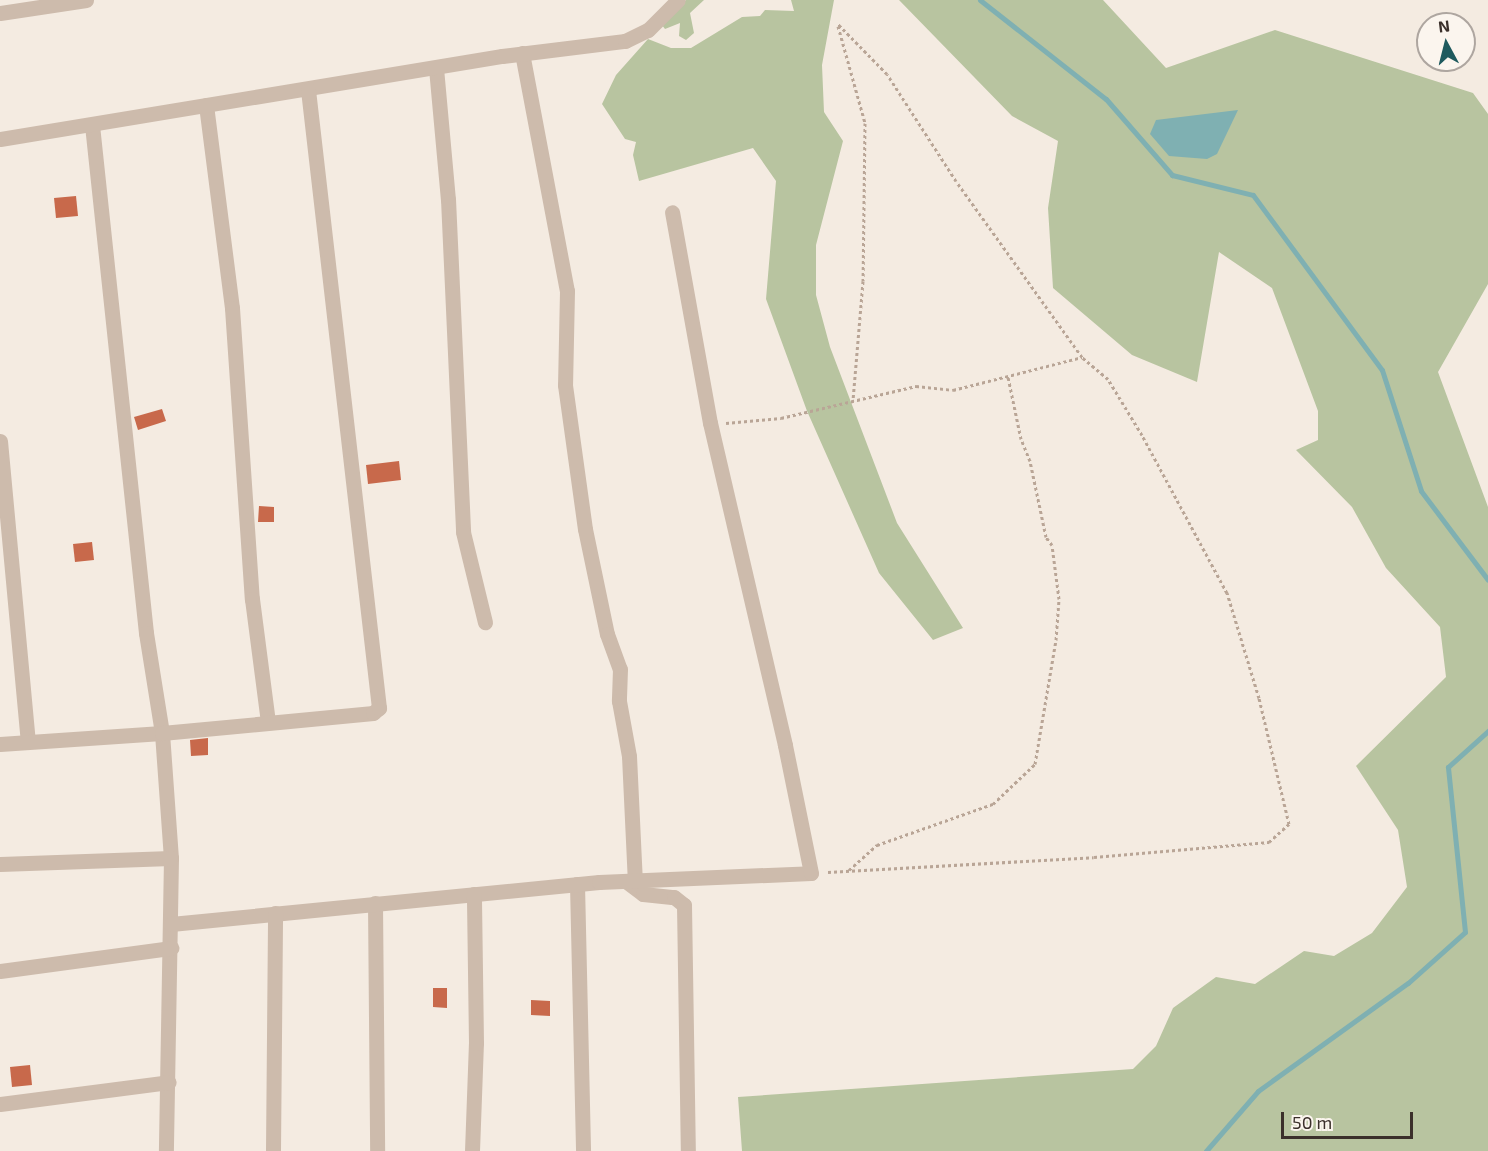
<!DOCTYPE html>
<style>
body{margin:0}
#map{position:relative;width:1488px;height:1151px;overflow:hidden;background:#f4ebe1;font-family:"Exo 2",sans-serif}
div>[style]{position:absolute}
.green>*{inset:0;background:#b8c4a0}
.water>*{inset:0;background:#7fb0b2}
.stream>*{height:5px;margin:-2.5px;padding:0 2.5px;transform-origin:2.5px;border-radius:2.5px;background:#7fb0b2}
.building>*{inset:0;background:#c8694b}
.path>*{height:3px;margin-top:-1.5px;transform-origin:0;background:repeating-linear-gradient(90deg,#b9a596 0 3px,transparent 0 6px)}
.street>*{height:15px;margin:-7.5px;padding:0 7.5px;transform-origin:7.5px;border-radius:7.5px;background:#cdbbac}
span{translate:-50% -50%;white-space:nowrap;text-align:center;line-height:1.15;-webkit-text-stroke:5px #fbf5ee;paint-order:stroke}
.north{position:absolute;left:1416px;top:12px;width:60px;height:60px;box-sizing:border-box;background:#fbf5ee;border:2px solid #aea6a0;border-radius:50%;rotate:353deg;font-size:16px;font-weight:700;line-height:24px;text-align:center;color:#3b302b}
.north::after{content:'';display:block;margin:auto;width:21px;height:27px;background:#1f5a5e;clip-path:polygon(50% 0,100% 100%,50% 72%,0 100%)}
.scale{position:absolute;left:1281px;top:1112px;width:132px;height:27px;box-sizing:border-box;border:3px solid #3b302b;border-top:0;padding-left:8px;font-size:18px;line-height:21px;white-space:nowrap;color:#3b302b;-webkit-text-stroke:4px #fbf5ee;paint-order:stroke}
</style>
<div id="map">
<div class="green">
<i style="clip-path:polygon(686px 0,704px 0,690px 13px,694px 33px,686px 40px,679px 36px,680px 23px,665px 29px,662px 25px)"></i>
<i style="clip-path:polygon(791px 0,834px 0,822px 65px,824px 112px,843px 141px,816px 245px,816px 295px,830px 347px,897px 523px,963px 628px,933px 640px,879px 573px,807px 411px,766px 299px,776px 181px,753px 148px,639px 181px,633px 155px,636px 142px,625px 139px,602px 104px,616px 75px,648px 39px,671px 48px,691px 48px,742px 17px,760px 16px,765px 10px,794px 11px)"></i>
<i style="clip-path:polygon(899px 0,1103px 0,1166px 68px,1275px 30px,1473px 93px,1488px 114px,1488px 284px,1438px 372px,1488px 507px,1488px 1151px,742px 1151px,738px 1097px,1133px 1069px,1156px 1046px,1173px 1008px,1216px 977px,1255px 984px,1304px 951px,1334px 956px,1372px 933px,1407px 887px,1398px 830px,1356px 766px,1446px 677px,1440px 627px,1386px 568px,1352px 507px,1296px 450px,1318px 440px,1318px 411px,1272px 288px,1219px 252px,1197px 382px,1132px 355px,1053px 288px,1048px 208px,1058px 141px,1012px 116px)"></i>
</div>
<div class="water">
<i style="clip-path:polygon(1238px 110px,1217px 154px,1207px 159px,1169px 156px,1150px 134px,1156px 120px)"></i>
</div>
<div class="stream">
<i style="left:980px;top:0;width:160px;rotate:38.2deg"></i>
<i style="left:1106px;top:99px;width:101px;rotate:49deg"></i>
<i style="left:1172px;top:175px;width:83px;rotate:13.9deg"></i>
<i style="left:1253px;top:195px;width:217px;rotate:53.6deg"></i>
<i style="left:1382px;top:370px;width:127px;rotate:72.1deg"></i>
<i style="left:1421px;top:491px;width:111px;rotate:53deg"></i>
<i style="left:1206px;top:1151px;width:79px;rotate:-49.1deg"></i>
<i style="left:1258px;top:1091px;width:185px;rotate:-35.8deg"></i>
<i style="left:1408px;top:983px;width:76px;rotate:-41.8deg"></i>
<i style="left:1465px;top:932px;width:166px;rotate:-95.9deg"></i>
<i style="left:1448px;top:767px;width:54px;rotate:-42deg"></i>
</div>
<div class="building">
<i style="clip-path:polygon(76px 196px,78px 216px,56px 218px,54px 198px)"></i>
<i style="clip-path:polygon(162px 409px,166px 421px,138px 430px,134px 417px)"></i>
<i style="clip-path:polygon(399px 461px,401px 480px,368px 484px,366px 465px)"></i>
<i style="clip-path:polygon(259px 506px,274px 507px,274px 522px,258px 522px)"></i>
<i style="clip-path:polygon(92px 542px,94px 560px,75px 562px,73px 544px)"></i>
<i style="clip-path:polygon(208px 738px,208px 755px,191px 756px,190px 740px)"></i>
<i style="clip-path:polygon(433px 988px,447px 988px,447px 1008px,433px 1007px)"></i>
<i style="clip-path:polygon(531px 1000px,550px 1001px,550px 1016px,531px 1015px)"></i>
<i style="clip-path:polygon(30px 1065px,32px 1085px,12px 1087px,10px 1067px)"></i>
</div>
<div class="path">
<i style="left:838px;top:26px;width:101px;rotate:74.4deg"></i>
<i style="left:865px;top:123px;width:158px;rotate:90.7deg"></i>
<i style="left:863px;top:281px;width:120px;rotate:94.8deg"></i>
<i style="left:726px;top:423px;width:55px;rotate:-5.2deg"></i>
<i style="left:781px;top:418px;width:139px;rotate:-13.3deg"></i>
<i style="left:916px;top:386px;width:37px;rotate:6deg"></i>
<i style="left:953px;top:390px;width:133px;rotate:-14.3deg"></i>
<i style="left:849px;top:870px;width:38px;rotate:-42deg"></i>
<i style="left:877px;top:845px;width:123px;rotate:-19.5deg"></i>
<i style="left:993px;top:804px;width:58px;rotate:-43.6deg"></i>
<i style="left:1035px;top:764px;width:126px;rotate:-80.4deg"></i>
<i style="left:1056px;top:640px;width:41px;rotate:-85.8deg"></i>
<i style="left:1059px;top:599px;width:54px;rotate:-97.4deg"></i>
<i style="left:1052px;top:545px;width:10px;rotate:-127deg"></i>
<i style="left:1046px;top:537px;width:78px;rotate:-101.9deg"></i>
<i style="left:1030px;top:461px;width:24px;rotate:-112deg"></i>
<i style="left:1021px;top:439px;width:63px;rotate:-101.8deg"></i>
<i style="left:828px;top:872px;width:266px;rotate:-3.2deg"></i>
<i style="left:1094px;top:857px;width:176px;rotate:-4.9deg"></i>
<i style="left:1269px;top:842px;width:27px;rotate:-42deg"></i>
<i style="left:1289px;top:824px;width:130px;rotate:-103.4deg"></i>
<i style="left:1259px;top:698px;width:110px;rotate:-106.9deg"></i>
<i style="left:1227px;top:593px;width:179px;rotate:-118.3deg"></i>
<i style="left:1142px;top:435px;width:66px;rotate:-121.3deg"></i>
<i style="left:1108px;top:379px;width:34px;rotate:-140deg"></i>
<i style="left:1082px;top:357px;width:216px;rotate:-125.6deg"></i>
<i style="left:956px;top:181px;width:127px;rotate:-122.8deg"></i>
<i style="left:887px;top:74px;width:70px;rotate:-134.4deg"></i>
</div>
<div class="street">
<i style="left:0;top:13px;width:87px;rotate:-8.6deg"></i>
<i style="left:522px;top:53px;width:242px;rotate:79.3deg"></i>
<i style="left:567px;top:291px;width:94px;rotate:91.2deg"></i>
<i style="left:565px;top:385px;width:145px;rotate:82.1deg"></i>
<i style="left:585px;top:529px;width:107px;rotate:78.2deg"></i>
<i style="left:607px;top:634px;width:37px;rotate:70deg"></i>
<i style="left:620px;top:669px;width:32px;rotate:92deg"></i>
<i style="left:619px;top:701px;width:56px;rotate:79.7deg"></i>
<i style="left:629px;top:756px;width:126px;rotate:87.3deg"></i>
<i style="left:436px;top:68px;width:132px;rotate:84.8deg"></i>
<i style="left:448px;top:199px;width:333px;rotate:87.4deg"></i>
<i style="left:463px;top:532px;width:93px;rotate:76.3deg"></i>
<i style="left:206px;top:105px;width:205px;rotate:82.7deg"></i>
<i style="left:232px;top:308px;width:292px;rotate:86.1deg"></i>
<i style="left:252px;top:599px;width:124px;rotate:82.6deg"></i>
<i style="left:92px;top:125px;width:511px;rotate:83.93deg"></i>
<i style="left:146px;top:633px;width:101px;rotate:80.9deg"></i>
<i style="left:162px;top:733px;width:125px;rotate:85.9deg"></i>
<i style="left:171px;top:858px;width:293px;rotate:91deg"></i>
<i style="left:0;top:139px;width:509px;rotate:-9.39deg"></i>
<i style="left:502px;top:56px;width:124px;rotate:-7deg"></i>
<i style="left:625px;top:41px;width:25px;rotate:-26deg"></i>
<i style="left:648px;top:30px;width:42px;rotate:-45deg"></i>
<i style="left:0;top:441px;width:302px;rotate:84.7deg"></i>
<i style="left:0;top:744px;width:162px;rotate:-3.9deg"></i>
<i style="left:162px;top:733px;width:212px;rotate:-5.4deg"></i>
<i style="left:373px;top:713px;width:8px;rotate:-40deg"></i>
<i style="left:379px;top:708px;width:622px;rotate:-96.55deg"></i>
<i style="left:0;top:864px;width:171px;rotate:-2deg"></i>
<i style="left:627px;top:882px;width:20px;rotate:37deg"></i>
<i style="left:643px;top:894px;width:31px;rotate:6deg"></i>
<i style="left:674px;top:897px;width:13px;rotate:39deg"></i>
<i style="left:684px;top:905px;width:246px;rotate:89.1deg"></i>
<i style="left:577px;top:884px;width:267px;rotate:88.7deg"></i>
<i style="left:375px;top:903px;width:248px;rotate:89.5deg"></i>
<i style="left:171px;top:924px;width:430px;rotate:-5.6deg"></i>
<i style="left:599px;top:882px;width:212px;rotate:-2.4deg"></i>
<i style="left:811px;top:873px;width:131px;rotate:-101.5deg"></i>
<i style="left:785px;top:745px;width:331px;rotate:-103.1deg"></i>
<i style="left:710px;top:423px;width:214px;rotate:-100.2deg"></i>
<i style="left:0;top:971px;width:173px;rotate:-7.7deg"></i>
<i style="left:0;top:1104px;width:170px;rotate:-7.4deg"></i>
<i style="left:273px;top:1151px;width:238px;rotate:-89.5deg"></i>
<i style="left:472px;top:1151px;width:108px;rotate:-87.9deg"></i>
<i style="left:476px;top:1043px;width:149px;rotate:-90.8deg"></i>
</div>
<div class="north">N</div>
<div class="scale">50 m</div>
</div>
